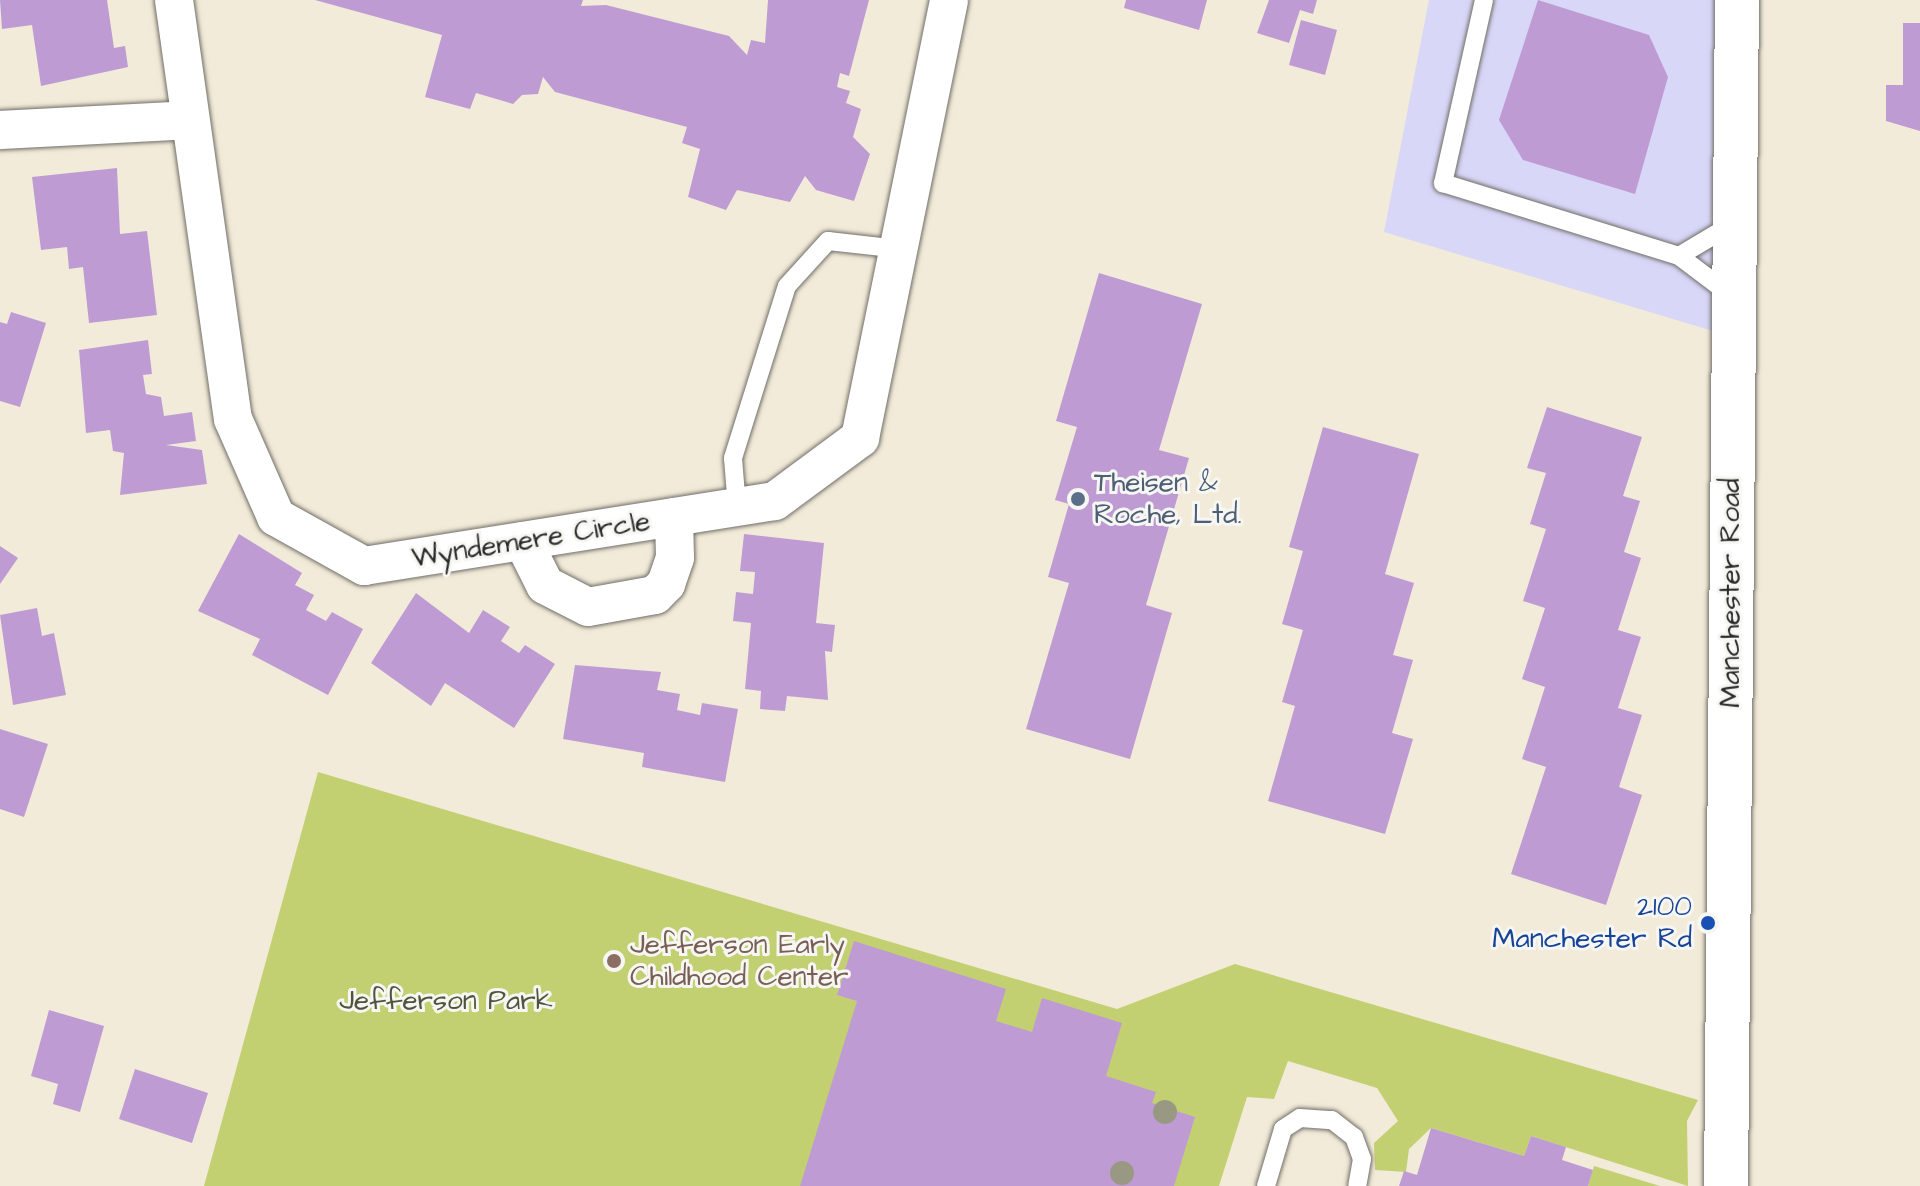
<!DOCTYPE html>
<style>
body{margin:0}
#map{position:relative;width:1920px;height:1186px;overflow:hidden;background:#f2ebd9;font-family:"Architects Daughter",sans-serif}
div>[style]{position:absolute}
.built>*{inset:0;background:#d8d7f8}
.green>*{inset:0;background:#c3d072}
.building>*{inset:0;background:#be9cd3}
.roads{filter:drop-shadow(0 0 2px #716e68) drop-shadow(0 0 2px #716e68)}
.service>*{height:18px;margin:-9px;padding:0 9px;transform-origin:9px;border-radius:9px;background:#fff}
.minor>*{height:38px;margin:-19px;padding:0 19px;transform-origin:19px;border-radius:19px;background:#fff}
.tertiary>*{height:44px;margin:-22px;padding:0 22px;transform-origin:22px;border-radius:22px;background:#fff}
.trees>*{width:24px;height:24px;margin:-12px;border-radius:50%;background:#999883}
.dots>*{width:22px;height:22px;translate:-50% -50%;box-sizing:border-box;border:4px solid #f6f6f2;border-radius:50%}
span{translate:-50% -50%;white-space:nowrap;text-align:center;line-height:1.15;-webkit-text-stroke:6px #f6f6f2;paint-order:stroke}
.service-label{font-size:28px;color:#4e5e75}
.left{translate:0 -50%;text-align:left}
.street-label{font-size:28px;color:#2b2b2b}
.transit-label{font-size:28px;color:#164399}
.right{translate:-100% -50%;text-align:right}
.education-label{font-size:28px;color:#785e54}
.park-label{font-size:28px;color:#51543d}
</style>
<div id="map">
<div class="built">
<i style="clip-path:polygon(1429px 0,1721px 0,1713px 331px,1384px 232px)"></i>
</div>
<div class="green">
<i style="clip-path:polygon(318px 772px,1117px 1009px,1235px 964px,1698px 1100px,1687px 1121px,1688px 1186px,1531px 1136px,1524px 1156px,1431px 1128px,1409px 1149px,1406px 1172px,1375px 1170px,1374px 1143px,1398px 1121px,1377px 1088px,1288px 1061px,1274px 1099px,1247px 1097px,1219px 1186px,204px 1186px)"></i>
<i style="clip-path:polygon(1594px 1166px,1660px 1186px,1588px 1186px)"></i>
</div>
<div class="building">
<i style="clip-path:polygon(0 0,107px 0,114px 48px,125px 46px,128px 67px,41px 86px,32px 25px,2px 29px)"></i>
<i style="clip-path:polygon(315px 0,583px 0,581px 6px,606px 5px,729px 36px,747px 55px,751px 40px,765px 43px,768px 0,869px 0,849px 76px,840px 73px,837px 87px,850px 91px,846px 103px,861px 109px,853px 137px,870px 154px,854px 201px,816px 190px,805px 176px,790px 202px,737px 190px,726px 210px,688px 197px,700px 149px,682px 143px,687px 127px,555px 92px,543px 77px,538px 94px,522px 95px,513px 104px,476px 93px,470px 109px,425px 97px,442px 35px)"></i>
<i style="clip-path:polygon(1126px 0,1207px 0,1199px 30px,1124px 8px)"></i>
<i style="clip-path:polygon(1269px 0,1317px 0,1313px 14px,1300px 10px,1289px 43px,1257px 33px)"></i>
<i style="clip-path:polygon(1538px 0,1649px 35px,1668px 77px,1635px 194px,1523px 160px,1499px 120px)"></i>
<i style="clip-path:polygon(1301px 20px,1337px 30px,1325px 75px,1289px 65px)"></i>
<i style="clip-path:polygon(1903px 23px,1920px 23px,1920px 131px,1886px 121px,1886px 85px,1903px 85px)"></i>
<i style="clip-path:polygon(117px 168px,120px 234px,147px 231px,157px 315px,89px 323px,83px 267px,69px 269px,67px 247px,41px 250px,32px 177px)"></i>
<i style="clip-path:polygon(1099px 273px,1202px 304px,1159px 450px,1189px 458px,1146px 605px,1172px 613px,1130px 759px,1026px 729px,1069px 583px,1048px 577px,1069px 504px,1055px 500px,1077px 427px,1056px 421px)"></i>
<i style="clip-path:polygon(11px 312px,46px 323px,20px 407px,0 401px,0 322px,7px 324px)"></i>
<i style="clip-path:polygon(148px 340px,152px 374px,143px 375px,146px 394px,161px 397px,164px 416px,192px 412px,196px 441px,166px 445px,202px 450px,207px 484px,120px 495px,124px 453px,113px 451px,110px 430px,86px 433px,79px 350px)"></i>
<i style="clip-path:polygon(1547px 407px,1642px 437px,1623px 496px,1640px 501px,1624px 552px,1641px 558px,1618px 630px,1641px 637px,1618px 708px,1642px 715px,1619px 787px,1642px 795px,1606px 905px,1511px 874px,1546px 767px,1522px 759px,1545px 687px,1522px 679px,1545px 608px,1523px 601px,1546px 529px,1530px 524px,1546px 473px,1527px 468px)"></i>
<i style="clip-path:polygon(1323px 427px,1419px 454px,1385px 574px,1414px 583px,1393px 655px,1413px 660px,1392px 733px,1413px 739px,1385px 834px,1268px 801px,1295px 706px,1282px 702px,1303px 630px,1282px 624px,1303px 551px,1289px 547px)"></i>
<i style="clip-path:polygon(239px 534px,302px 573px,295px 585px,314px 595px,306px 610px,326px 621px,332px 612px,363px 629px,328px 695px,252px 655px,260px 639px,198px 611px)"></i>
<i style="clip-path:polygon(744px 534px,824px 543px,816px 623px,835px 625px,832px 652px,825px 651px,828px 700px,787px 696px,785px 711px,760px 709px,761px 691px,745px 689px,751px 623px,733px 621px,736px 592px,753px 594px,755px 572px,740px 571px)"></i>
<i style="clip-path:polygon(0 546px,18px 558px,0 584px)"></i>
<i style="clip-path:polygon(416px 593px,469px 633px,483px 610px,510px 627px,501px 641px,519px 653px,525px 645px,555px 664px,514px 728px,445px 683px,431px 706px,371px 663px)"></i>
<i style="clip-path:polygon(37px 608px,42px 636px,54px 633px,66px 695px,13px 705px,0 615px)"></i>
<i style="clip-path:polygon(575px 665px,661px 672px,657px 690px,680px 694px,677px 710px,700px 715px,702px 703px,738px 709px,725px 782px,642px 767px,644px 753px,563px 739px)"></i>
<i style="clip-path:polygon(0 729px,48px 744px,24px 817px,0 809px)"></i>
<i style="clip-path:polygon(854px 941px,1006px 989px,996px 1021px,1032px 1032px,1042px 998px,1122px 1023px,1106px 1076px,1156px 1092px,1152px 1103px,1195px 1117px,1174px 1186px,800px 1186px,857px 1001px,837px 995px)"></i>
<i style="clip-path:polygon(49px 1010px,104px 1026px,80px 1112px,53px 1104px,58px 1084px,31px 1076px)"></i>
<i style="clip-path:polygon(135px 1069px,208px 1093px,192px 1143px,119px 1119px)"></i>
<i style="clip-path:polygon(1431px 1128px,1524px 1156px,1531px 1136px,1566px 1147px,1562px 1160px,1593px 1170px,1588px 1186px,1399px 1186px,1404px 1171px,1417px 1175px)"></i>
</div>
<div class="roads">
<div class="service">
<i style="left:1484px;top:0;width:188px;rotate:102.6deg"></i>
<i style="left:1443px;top:183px;width:247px;rotate:17.2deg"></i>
<i style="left:1679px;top:256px;width:66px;rotate:37deg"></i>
<i style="left:1679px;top:256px;width:61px;rotate:-30.8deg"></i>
<i style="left:737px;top:507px;width:49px;rotate:-94.7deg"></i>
<i style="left:733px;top:458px;width:180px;rotate:-72.6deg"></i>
<i style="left:787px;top:286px;width:61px;rotate:-47.7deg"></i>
<i style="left:828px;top:241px;width:71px;rotate:6.4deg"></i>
<i style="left:1266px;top:1186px;width:59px;rotate:-73.4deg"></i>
<i style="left:1283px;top:1129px;width:20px;rotate:-33deg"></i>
<i style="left:1300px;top:1118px;width:32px;rotate:4deg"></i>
<i style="left:1332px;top:1120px;width:28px;rotate:38deg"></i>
<i style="left:1354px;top:1137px;width:23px;rotate:70deg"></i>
<i style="left:1362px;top:1159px;width:27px;rotate:100deg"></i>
</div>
<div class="minor">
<i style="left:174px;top:0;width:423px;rotate:82deg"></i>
<i style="left:233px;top:419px;width:107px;rotate:66.3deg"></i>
<i style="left:276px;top:517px;width:101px;rotate:29.1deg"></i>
<i style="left:364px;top:566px;width:416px;rotate:-9deg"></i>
<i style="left:775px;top:501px;width:106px;rotate:-36.5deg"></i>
<i style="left:860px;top:438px;width:447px;rotate:-78.5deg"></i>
<i style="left:0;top:130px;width:188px;rotate:-3deg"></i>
<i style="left:523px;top:541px;width:49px;rotate:63.4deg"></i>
<i style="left:545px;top:585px;width:48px;rotate:27.1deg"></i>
<i style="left:588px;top:607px;width:68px;rotate:-10.2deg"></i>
<i style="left:655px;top:595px;width:16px;rotate:-45deg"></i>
<i style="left:666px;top:584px;width:28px;rotate:-71deg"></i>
<i style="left:675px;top:558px;width:41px;rotate:-91.4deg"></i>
</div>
<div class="tertiary">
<i style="left:1726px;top:1186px;width:1186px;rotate:-89.47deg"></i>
</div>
</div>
<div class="trees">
<i style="left:1165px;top:1112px"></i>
<i style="left:1122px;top:1173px"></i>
</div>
<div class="dots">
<i style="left:1078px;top:499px;background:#5c6f8a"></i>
<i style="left:1708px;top:923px;background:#1a4fb4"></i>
<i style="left:614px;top:961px;background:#8d6e63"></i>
</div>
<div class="service-label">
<span class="left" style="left:1094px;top:499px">Theisen &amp;<br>Roche, Ltd.</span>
</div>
<div class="street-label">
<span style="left:531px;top:540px;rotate:-9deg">Wyndemere Circle</span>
<span style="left:1731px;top:593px;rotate:-90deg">Manchester Road</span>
</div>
<div class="transit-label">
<span class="right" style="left:1692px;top:923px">2100<br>Manchester Rd</span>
</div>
<div class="education-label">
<span class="left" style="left:630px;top:961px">Jefferson Early<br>Childhood Center</span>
</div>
<div class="park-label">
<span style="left:446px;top:1001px">Jefferson Park</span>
</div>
</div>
